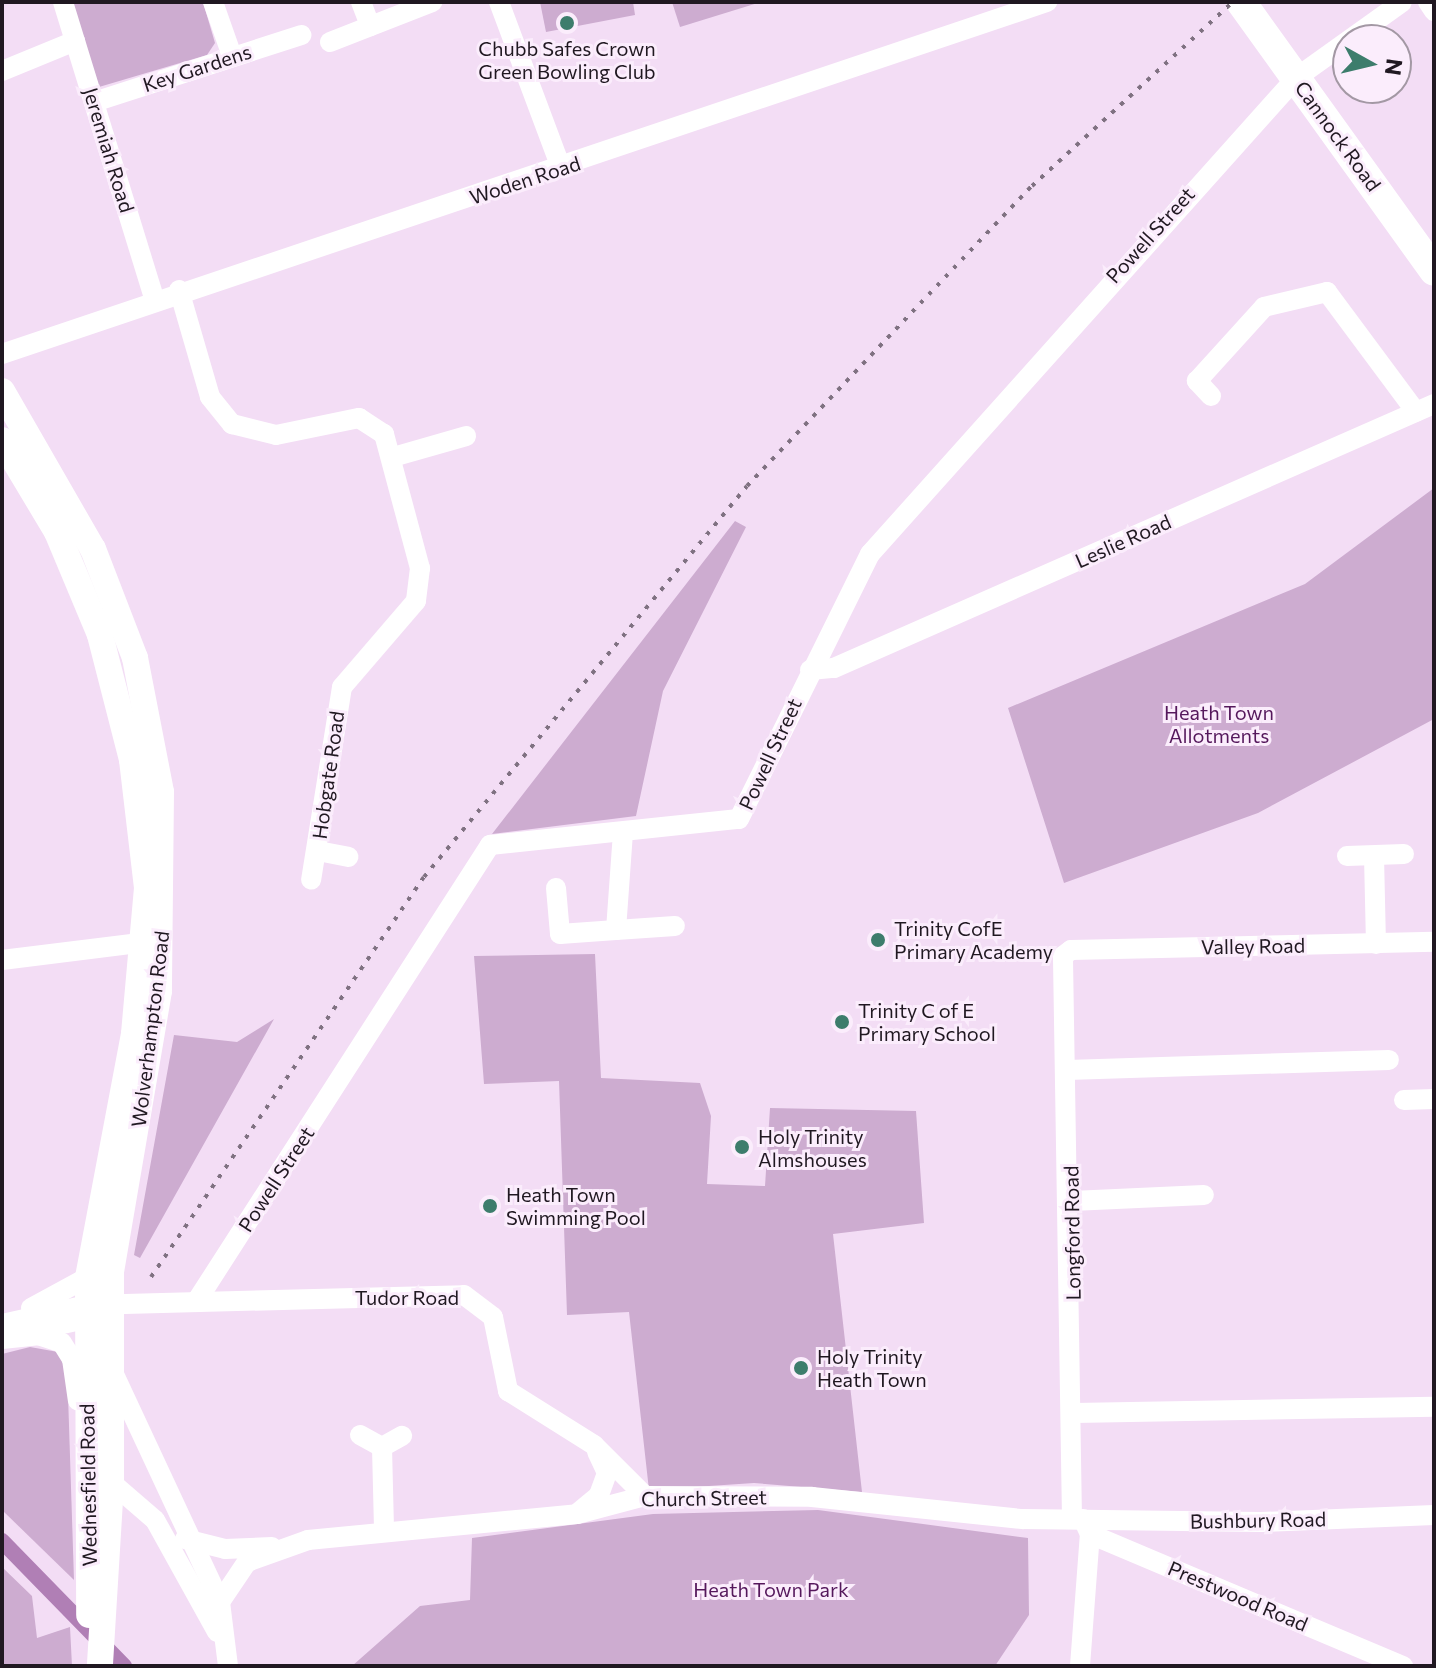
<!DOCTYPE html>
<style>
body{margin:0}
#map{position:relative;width:1436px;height:1668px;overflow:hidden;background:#f3ddf5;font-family:Commissioner,sans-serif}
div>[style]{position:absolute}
.green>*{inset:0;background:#cdacd0}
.canal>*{height:16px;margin:-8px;padding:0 8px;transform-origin:8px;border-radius:8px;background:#b07fb5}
.minor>*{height:20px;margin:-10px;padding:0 10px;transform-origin:10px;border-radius:10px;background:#fff}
.major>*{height:26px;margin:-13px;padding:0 13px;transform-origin:13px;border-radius:13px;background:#fff}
.highway>*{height:30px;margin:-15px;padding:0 15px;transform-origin:15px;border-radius:15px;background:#fff}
.rail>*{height:4px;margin-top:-2px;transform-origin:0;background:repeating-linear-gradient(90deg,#7f7181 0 4px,transparent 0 12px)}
.dots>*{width:22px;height:22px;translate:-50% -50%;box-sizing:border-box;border:4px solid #fbedfc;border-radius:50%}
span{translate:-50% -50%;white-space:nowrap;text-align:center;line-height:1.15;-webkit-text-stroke:6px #fbedfc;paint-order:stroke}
.poi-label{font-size:20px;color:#201821}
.left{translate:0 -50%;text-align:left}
.street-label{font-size:20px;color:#201821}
.park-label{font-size:20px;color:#55185c}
.frame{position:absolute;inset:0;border:4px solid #201821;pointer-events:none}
.north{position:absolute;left:1332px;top:24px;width:80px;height:80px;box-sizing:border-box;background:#fbedfc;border:2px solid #a398a4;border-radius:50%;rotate:98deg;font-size:22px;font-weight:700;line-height:32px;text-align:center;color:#201821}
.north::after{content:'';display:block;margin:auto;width:28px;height:36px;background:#3d7d6c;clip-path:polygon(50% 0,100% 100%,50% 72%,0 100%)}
</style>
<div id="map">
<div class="green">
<i style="clip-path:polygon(72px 2px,203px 2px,215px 43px,207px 55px,99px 87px)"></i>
<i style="clip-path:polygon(540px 2px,633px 2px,635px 15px,546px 32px)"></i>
<i style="clip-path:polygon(672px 2px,761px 2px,680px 27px)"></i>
<i style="clip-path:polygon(1434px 488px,1434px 719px,1258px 813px,1064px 883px,1008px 708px,1305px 584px)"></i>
<i style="clip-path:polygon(735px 521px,746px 527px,663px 691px,636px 816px,492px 834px)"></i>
<i style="clip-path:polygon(595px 954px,601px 1078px,700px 1083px,711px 1116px,707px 1184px,765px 1186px,770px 1108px,916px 1111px,924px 1223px,833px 1234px,862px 1492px,754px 1483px,649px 1490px,629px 1312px,567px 1315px,559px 1081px,484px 1084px,474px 956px)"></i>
<i style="clip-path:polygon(274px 1019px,140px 1258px,134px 1255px,174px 1035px,237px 1042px)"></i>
<i style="clip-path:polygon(30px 1347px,58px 1352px,67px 1364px,74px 1580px,2px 1510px,2px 1354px)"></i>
<i style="clip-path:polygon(818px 1510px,1028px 1538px,1029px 1615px,995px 1666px,352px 1666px,420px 1606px,470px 1600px,472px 1538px,653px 1514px)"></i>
<i style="clip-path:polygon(2px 1567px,32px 1596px,37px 1638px,70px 1627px,72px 1666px,2px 1666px)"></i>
</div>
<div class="canal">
<i style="left:2px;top:1541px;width:175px;rotate:45.7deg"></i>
</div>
<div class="minor">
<i style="left:63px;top:2px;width:310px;rotate:72.9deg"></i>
<i style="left:213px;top:2px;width:57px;rotate:70.6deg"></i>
<i style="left:361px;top:2px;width:26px;rotate:69deg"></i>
<i style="left:499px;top:2px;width:177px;rotate:69.5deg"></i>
<i style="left:1428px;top:2px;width:11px;rotate:56deg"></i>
<i style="left:330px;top:42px;width:110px;rotate:-21.4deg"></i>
<i style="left:2px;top:71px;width:79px;rotate:-22.3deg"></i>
<i style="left:94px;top:102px;width:218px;rotate:-17.9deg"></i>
<i style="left:179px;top:290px;width:111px;rotate:73.8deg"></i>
<i style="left:210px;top:397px;width:35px;rotate:51deg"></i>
<i style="left:232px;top:424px;width:45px;rotate:14deg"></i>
<i style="left:276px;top:435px;width:85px;rotate:-11.6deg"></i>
<i style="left:359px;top:418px;width:30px;rotate:33deg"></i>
<i style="left:384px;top:434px;width:139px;rotate:75deg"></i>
<i style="left:420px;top:568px;width:33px;rotate:97deg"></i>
<i style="left:416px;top:601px;width:113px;rotate:130.7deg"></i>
<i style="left:342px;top:687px;width:195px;rotate:99.1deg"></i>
<i style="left:2px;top:354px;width:1103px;rotate:-18.62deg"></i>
<i style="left:1211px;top:396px;width:21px;rotate:-133deg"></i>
<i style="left:1197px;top:381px;width:100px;rotate:-47.8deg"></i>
<i style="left:1264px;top:307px;width:65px;rotate:-13.4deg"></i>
<i style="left:1327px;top:292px;width:149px;rotate:53.4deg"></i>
<i style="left:393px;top:457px;width:76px;rotate:-16deg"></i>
<i style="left:810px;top:670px;width:24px;rotate:-5deg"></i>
<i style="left:834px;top:668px;width:656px;rotate:-23.75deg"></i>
<i style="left:318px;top:851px;width:31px;rotate:11deg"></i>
<i style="left:1347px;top:856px;width:57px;rotate:-2deg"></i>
<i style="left:1374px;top:856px;width:88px;rotate:88.7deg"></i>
<i style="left:556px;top:888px;width:46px;rotate:85deg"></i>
<i style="left:560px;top:934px;width:56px;rotate:-4.1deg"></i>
<i style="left:616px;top:930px;width:98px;rotate:-85.9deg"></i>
<i style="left:616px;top:930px;width:59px;rotate:-3.9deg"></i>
<i style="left:2px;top:960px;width:145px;rotate:-7.1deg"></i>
<i style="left:1067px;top:1070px;width:322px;rotate:-1.8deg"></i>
<i style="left:1404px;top:1100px;width:30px;rotate:-2deg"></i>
<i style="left:1072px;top:1201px;width:132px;rotate:-2.6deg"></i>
<i style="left:198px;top:1299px;width:540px;rotate:-57.25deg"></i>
<i style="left:490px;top:845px;width:250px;rotate:-6deg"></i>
<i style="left:739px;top:819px;width:296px;rotate:-63.7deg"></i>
<i style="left:870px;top:554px;width:639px;rotate:-48.17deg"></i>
<i style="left:1296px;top:78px;width:130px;rotate:-35.6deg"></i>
<i style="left:31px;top:1308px;width:65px;rotate:-28.5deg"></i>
<i style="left:2px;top:1324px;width:87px;rotate:-12.6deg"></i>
<i style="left:87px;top:1305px;width:377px;rotate:-1.5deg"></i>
<i style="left:464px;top:1295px;width:36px;rotate:37deg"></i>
<i style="left:493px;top:1317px;width:76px;rotate:78.5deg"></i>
<i style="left:508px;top:1391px;width:102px;rotate:32.1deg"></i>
<i style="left:594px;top:1445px;width:72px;rotate:45deg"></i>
<i style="left:26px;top:1332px;width:75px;rotate:-12.4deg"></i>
<i style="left:2px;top:1339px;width:36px;rotate:-6deg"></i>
<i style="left:38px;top:1335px;width:25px;rotate:18deg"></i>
<i style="left:62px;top:1343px;width:19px;rotate:58deg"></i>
<i style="left:72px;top:1359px;width:42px;rotate:81.9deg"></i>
<i style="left:112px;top:1370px;width:256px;rotate:65deg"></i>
<i style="left:220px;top:1602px;width:64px;rotate:82.9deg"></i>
<i style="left:1074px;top:1413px;width:360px;rotate:-1deg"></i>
<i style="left:360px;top:1435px;width:25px;rotate:29deg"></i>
<i style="left:382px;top:1447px;width:23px;rotate:-29deg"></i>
<i style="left:382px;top:1447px;width:81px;rotate:88.6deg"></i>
<i style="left:104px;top:1476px;width:67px;rotate:40.8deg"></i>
<i style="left:155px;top:1520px;width:128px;rotate:61deg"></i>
<i style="left:579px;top:1512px;width:26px;rotate:-40deg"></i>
<i style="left:599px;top:1495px;width:23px;rotate:-70deg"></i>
<i style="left:607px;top:1473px;width:23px;rotate:-115deg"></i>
<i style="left:1072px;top:1519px;width:563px;rotate:-90.92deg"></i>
<i style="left:1063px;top:956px;width:10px;rotate:-37deg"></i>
<i style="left:1071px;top:950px;width:363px;rotate:-1.3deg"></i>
<i style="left:1083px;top:1519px;width:17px;rotate:65deg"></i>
<i style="left:1090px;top:1534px;width:340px;rotate:22.9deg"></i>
<i style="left:185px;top:1539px;width:41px;rotate:14deg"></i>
<i style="left:225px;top:1549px;width:47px;rotate:-2.4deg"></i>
<i style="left:220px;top:1602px;width:48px;rotate:-56deg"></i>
<i style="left:247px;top:1562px;width:65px;rotate:-19.8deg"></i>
<i style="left:308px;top:1540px;width:270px;rotate:-5.5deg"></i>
<i style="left:577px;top:1514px;width:70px;rotate:-14.8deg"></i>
<i style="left:645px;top:1496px;width:167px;rotate:0.3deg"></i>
<i style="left:812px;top:1497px;width:212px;rotate:6deg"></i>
<i style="left:1023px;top:1519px;width:238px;rotate:0.7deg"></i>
<i style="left:1261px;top:1522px;width:173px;rotate:-2.3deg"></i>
<i style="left:1080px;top:1666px;width:132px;rotate:-85.7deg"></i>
</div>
<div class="major">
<i style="left:2px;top:391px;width:182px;rotate:60.1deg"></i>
<i style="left:93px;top:549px;width:117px;rotate:68.9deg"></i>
<i style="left:135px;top:658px;width:136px;rotate:79deg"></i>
<i style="left:161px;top:792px;width:199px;rotate:90.6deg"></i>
<i style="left:159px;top:991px;width:285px;rotate:99.7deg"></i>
<i style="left:111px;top:1272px;width:212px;rotate:90deg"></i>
<i style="left:111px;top:1484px;width:182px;rotate:93.5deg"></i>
<i style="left:2px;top:440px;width:107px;rotate:59.1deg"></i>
<i style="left:57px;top:532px;width:112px;rotate:67.3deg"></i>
<i style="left:100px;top:635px;width:129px;rotate:75.6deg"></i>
<i style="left:132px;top:760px;width:129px;rotate:83.3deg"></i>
<i style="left:147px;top:888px;width:147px;rotate:95.1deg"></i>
<i style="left:134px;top:1034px;width:247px;rotate:100.7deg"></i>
<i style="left:88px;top:1277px;width:338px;rotate:89.8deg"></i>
</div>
<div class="highway">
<i style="left:1241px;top:2px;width:331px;rotate:54.3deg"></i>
</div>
<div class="rail">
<i style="left:151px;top:1277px;width:484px;rotate:-55.7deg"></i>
<i style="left:424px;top:877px;width:507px;rotate:-50.44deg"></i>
<i style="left:747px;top:486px;width:414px;rotate:-46.5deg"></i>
<i style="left:1032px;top:186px;width:273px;rotate:-42.5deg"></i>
</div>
<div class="dots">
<i style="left:567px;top:23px;background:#3d7d6c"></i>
<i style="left:878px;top:940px;background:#3d7d6c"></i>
<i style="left:842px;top:1022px;background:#3d7d6c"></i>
<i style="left:742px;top:1147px;background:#3d7d6c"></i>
<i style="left:490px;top:1206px;background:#3d7d6c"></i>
<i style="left:801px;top:1368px;background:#3d7d6c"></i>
</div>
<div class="poi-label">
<span style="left:567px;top:60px">Chubb Safes Crown<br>Green Bowling Club</span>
<span class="left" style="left:894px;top:940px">Trinity CofE<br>Primary Academy</span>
<span class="left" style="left:858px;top:1022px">Trinity C of E<br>Primary School</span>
<span class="left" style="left:758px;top:1148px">Holy Trinity<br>Almshouses</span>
<span class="left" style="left:506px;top:1206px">Heath Town<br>Swimming Pool</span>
<span class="left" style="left:817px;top:1368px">Holy Trinity<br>Heath Town</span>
</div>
<div class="street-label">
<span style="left:197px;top:68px;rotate:-18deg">Key Gardens</span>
<span style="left:1338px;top:136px;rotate:54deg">Cannock Road</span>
<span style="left:109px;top:150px;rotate:73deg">Jeremiah Road</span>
<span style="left:525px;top:180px;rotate:-18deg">Woden Road</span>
<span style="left:1150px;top:235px;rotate:-48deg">Powell Street</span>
<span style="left:1123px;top:541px;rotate:-24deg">Leslie Road</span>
<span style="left:770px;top:754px;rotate:-65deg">Powell Street</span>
<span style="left:328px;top:775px;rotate:-82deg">Hobgate Road</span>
<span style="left:1253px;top:946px;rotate:-1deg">Valley Road</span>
<span style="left:150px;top:1029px;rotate:-83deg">Wolverhampton Road</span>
<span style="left:276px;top:1179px;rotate:-57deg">Powell Street</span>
<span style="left:1072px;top:1233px;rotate:-91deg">Longford Road</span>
<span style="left:407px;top:1297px">Tudor Road</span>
<span style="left:88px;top:1485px;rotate:-91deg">Wednesfield Road</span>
<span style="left:704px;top:1498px;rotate:-1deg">Church Street</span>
<span style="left:1258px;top:1520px;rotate:-1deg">Bushbury Road</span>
<span style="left:1238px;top:1596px;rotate:23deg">Prestwood Road</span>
</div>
<div class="park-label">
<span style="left:1219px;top:724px">Heath Town<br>Allotments</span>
<span style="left:771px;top:1589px">Heath Town Park</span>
</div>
<div class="frame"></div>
<div class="north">N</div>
</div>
